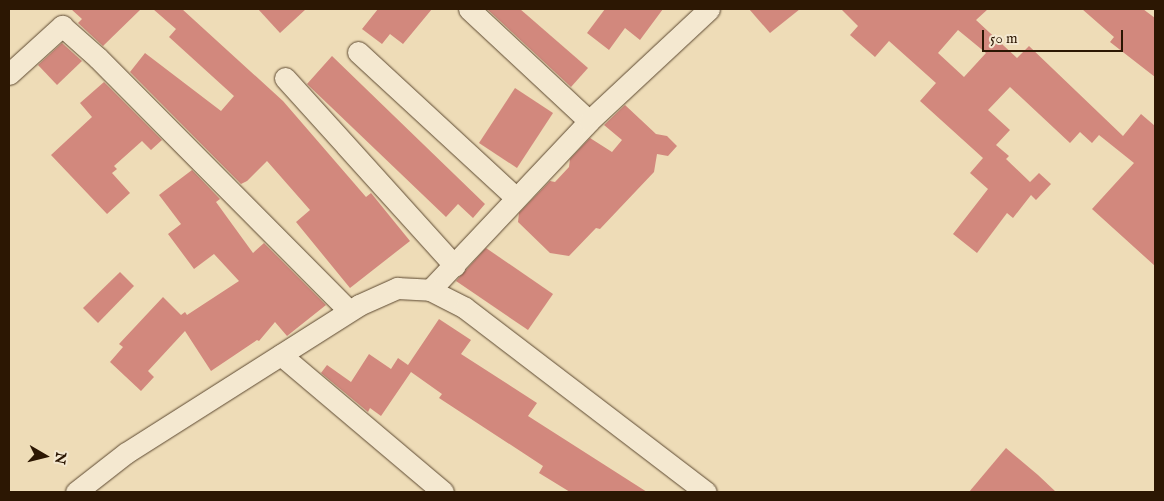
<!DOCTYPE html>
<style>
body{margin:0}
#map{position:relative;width:1164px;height:501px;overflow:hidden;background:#eedcb7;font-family:"IM FELL English",serif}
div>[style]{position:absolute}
.building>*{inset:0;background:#d2887d}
.roads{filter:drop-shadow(0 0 1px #5c4830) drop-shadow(0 0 1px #5c4830)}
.minor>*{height:21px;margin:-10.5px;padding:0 10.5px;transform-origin:10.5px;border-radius:10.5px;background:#f4e8d0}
span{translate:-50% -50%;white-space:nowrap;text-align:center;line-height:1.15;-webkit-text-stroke:5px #f4e8d0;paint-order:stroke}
.frame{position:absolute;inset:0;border:10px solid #2c1703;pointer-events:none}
.north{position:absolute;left:20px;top:431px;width:50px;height:50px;-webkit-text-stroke:4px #f4e8d0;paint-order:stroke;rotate:98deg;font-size:14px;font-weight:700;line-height:20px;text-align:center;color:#2c1703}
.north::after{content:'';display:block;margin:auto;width:18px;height:22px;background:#2c1703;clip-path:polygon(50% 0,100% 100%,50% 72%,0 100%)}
.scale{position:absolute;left:982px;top:30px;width:141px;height:22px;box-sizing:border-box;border:2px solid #2c1703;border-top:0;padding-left:6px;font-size:15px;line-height:18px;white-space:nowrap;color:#2c1703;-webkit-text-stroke:4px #f4e8d0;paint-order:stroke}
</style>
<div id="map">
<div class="building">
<i style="clip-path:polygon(71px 9px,141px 9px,103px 46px,78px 23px,82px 19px)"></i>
<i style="clip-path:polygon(153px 9px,182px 9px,283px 101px,366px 197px,371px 193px,410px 241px,350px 288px,296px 222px,310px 210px,267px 161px,247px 181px,241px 184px,130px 72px,145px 53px,221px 111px,234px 96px,169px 37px,176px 29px)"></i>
<i style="clip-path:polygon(258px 9px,306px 9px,280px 33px)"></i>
<i style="clip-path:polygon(378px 9px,432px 9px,403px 44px,390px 34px,382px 44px,362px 29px)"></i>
<i style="clip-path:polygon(487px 9px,520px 9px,588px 68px,571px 87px)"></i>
<i style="clip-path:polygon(605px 9px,663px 9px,640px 40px,625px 28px,609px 50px,587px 33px)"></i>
<i style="clip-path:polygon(749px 9px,800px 9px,770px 33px)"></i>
<i style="clip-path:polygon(evenodd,841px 9px,988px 9px,976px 20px,1017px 58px,1029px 46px,1123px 136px,1141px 114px,1155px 126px,1155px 266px,1092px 209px,1134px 163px,1099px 135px,1092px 143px,1080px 132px,1070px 143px,1010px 87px,988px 110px,1010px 130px,996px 145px,1009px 156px,1006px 159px,1030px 182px,1039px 173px,1051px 184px,1036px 200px,1031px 195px,1013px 218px,1007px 213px,977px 253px,953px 234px,988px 189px,970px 173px,983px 158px,920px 101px,936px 83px,889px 41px,875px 57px,850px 35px,858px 26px,841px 9px,958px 30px,986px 53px,964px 77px,938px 53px,958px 30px)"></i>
<i style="clip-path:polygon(1082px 9px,1143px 9px,1155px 18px,1155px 77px,1110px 42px,1114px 37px)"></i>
<i style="clip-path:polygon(62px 43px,82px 61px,57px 85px,38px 65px)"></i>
<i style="clip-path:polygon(332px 56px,485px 204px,473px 218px,458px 204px,446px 217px,307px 84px)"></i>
<i style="clip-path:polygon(104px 82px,162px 140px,151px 150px,142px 141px,114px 166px,117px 169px,112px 173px,130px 193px,107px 214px,51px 155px,92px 117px,80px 103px)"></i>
<i style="clip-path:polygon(515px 88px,553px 113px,517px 168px,479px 143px)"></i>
<i style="clip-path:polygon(625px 105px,656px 134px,667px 136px,677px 146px,668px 156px,657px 154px,654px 172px,600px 229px,596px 228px,569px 256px,550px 253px,518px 222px,519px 213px,550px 181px,555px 182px,569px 167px,570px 159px,590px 138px,612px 152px,622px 140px,604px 125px)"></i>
<i style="clip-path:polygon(192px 170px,220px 199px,216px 202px,253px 253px,264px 243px,326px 305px,287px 336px,275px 322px,259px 341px,257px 340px,211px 371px,185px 331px,148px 371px,154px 377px,141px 391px,110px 362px,123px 347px,119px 344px,163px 297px,181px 315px,185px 312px,187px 315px,239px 281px,214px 254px,194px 269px,168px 234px,181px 224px,159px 195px)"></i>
<i style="clip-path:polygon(486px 248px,553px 294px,528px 330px,456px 281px)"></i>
<i style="clip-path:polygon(120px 272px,134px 286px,98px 323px,83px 308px)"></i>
<i style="clip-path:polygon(439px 319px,471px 340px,461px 354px,537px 403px,528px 416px,647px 492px,570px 492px,539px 473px,543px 466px,439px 398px,442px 394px,411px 372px,381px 416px,370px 408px,368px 412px,321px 373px,327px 365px,351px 382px,369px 354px,391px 369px,398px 358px,408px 365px)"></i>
<i style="clip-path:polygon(1006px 448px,1038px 475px,1056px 492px,969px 492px)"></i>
</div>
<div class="roads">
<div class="minor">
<i style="left:469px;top:9px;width:164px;rotate:43deg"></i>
<i style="left:358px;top:52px;width:214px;rotate:42.7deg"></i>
<i style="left:9px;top:74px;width:72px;rotate:-42.2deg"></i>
<i style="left:62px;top:26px;width:48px;rotate:41.6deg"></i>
<i style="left:98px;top:58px;width:356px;rotate:45.2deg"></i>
<i style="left:285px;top:78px;width:253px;rotate:47.9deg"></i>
<i style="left:430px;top:290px;width:232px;rotate:-46.7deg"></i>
<i style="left:589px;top:121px;width:164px;rotate:-43deg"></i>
<i style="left:281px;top:355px;width:212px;rotate:40.2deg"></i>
<i style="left:76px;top:492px;width:63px;rotate:-38deg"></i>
<i style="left:126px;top:453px;width:276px;rotate:-32.4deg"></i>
<i style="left:359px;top:305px;width:42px;rotate:-24.1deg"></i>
<i style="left:397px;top:288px;width:33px;rotate:3deg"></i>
<i style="left:430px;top:290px;width:39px;rotate:27deg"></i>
<i style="left:465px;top:308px;width:303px;rotate:37.4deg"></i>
</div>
</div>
<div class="frame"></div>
<div class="north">N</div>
<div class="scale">50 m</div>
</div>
